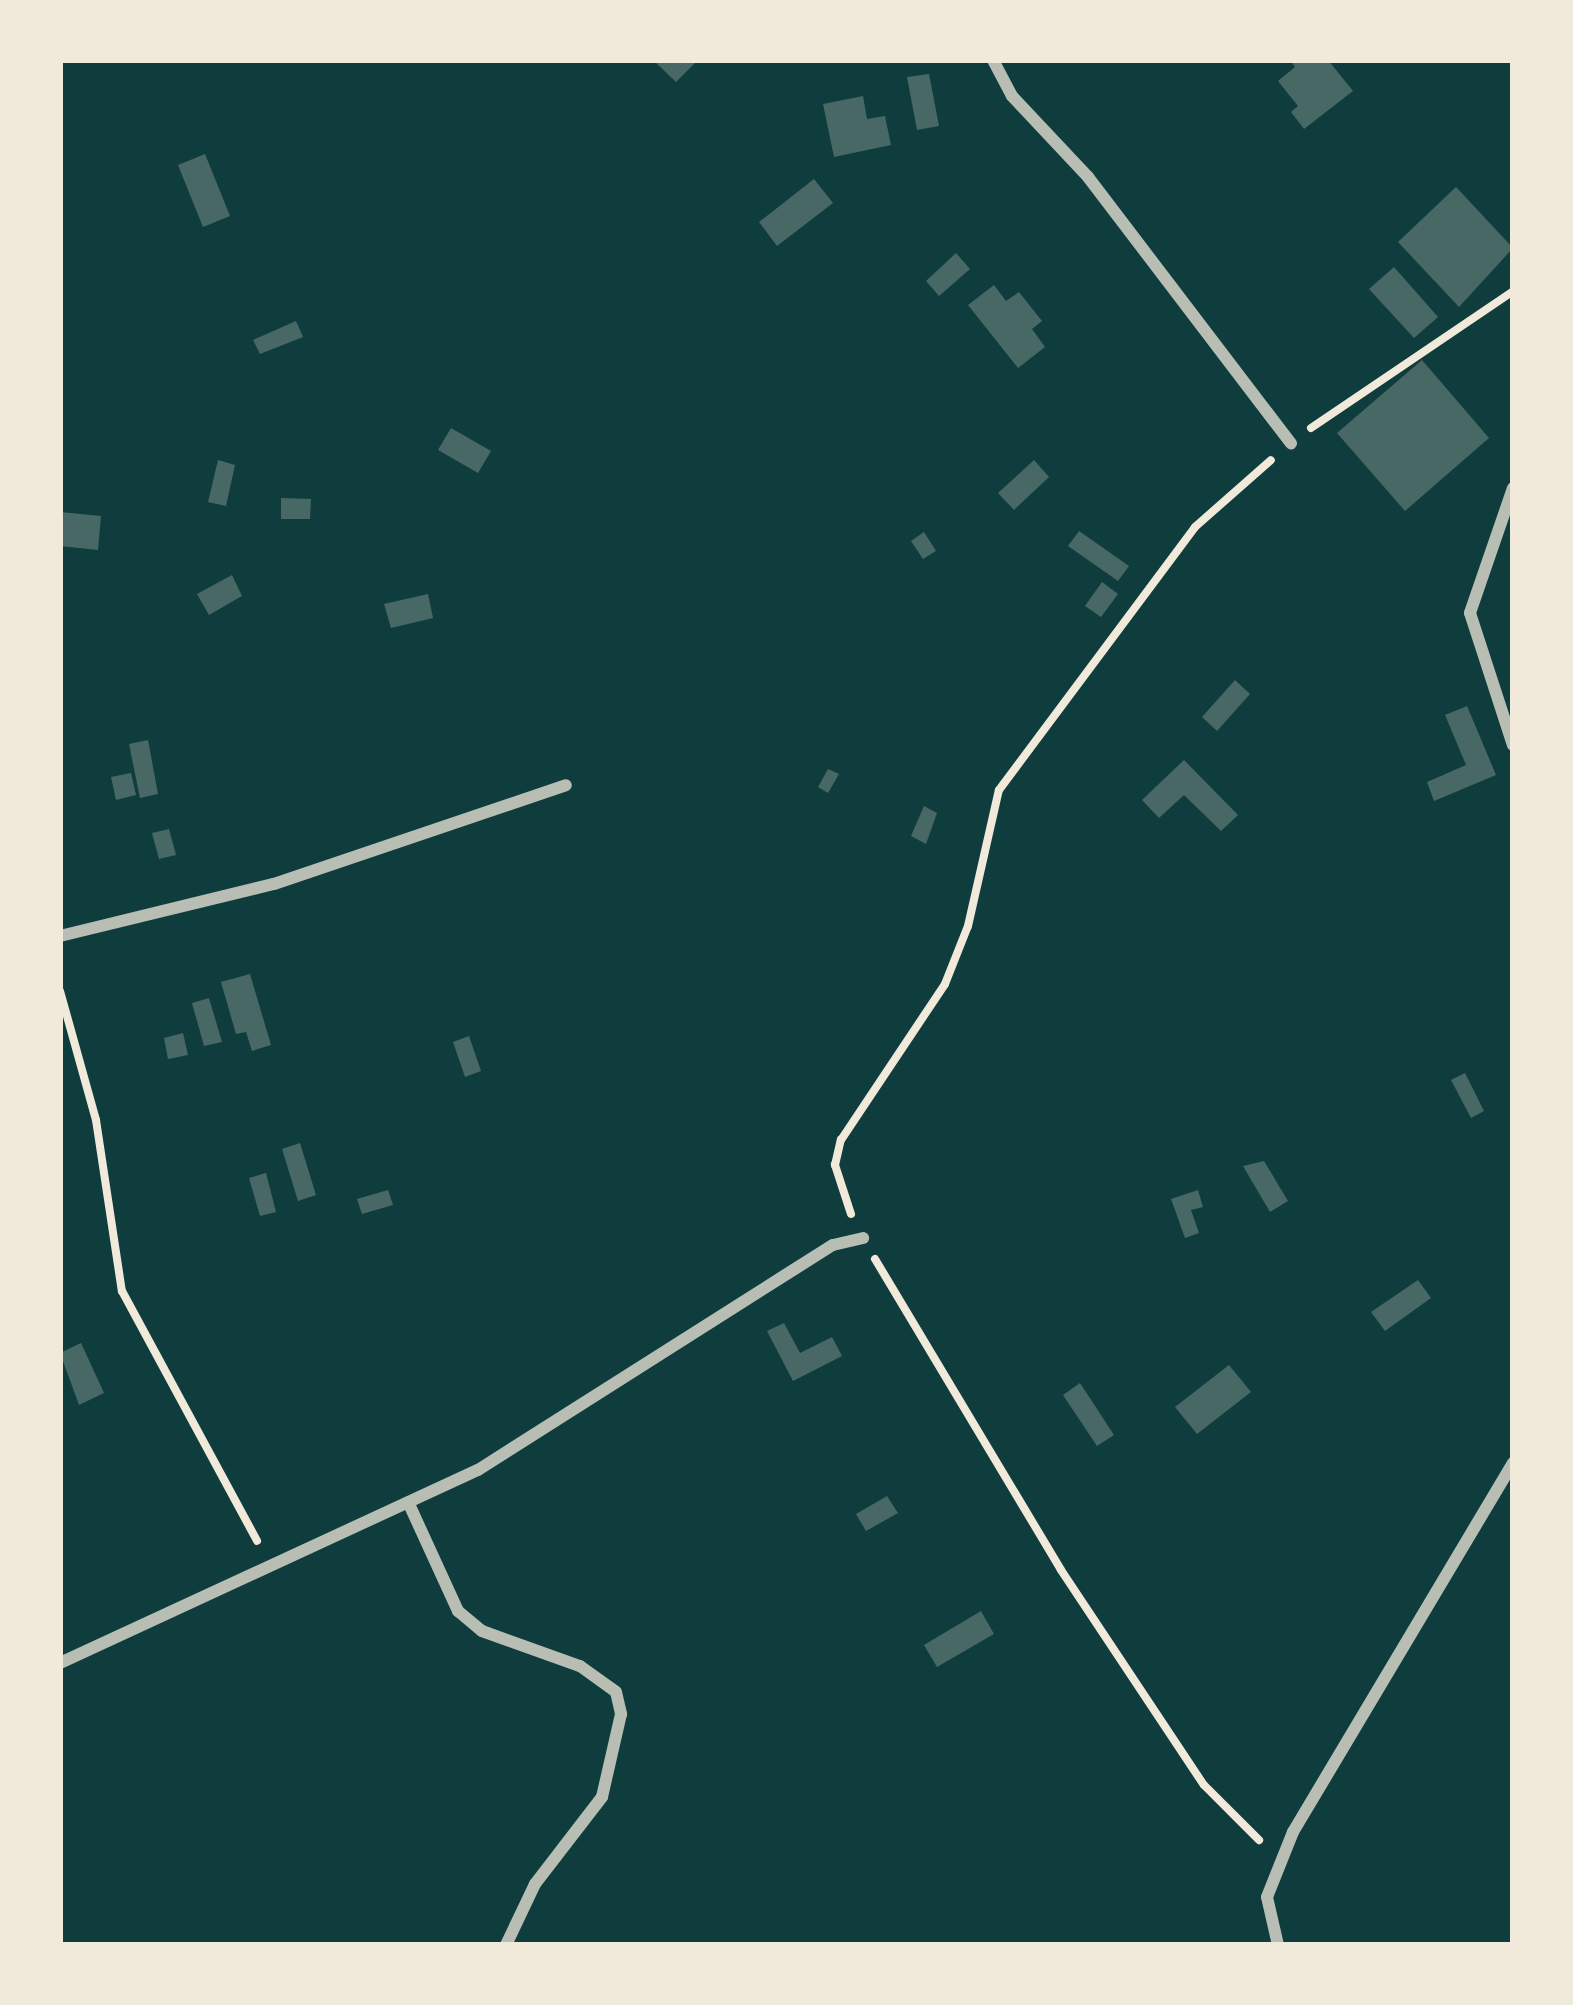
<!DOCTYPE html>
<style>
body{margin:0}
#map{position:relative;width:1573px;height:2005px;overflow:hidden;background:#0f3d3e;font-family:"PT Sans",sans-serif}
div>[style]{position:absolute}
.building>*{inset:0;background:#486865}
.path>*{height:8px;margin:-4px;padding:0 4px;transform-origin:4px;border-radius:4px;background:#f1e9da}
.minor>*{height:12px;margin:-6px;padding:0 6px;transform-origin:6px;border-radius:6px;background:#b8beb3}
span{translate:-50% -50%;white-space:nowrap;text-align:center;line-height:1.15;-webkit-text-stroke:9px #f1e9da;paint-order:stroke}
.frame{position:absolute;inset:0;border:63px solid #f1e9da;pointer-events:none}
</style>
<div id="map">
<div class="building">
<i style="clip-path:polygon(653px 60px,698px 60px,676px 82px)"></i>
<i style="clip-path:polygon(1290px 60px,1328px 60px,1353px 91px,1304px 129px,1291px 112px,1298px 106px,1278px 81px,1295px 67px)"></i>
<i style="clip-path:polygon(929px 74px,939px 126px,917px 130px,907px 77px)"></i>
<i style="clip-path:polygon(863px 96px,867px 119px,885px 116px,891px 145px,834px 157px,823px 104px)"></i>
<i style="clip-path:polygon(205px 154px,230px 216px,203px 227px,178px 165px)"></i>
<i style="clip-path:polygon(814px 179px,833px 203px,777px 246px,759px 222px)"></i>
<i style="clip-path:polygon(1456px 187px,1513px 248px,1459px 307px,1398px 242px)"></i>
<i style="clip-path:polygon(956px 253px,970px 269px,939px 296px,926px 281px)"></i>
<i style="clip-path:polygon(1394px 267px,1438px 317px,1414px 338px,1369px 289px)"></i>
<i style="clip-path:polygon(994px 285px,1006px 301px,1019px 292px,1042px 321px,1032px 329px,1045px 347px,1018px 368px,968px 305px)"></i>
<i style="clip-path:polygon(296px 321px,303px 337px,260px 354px,253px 340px)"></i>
<i style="clip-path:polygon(1422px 360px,1489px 438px,1405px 511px,1337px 433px)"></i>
<i style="clip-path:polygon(451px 428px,491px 451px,478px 473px,438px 450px)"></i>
<i style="clip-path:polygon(218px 460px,235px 465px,226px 506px,208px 502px)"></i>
<i style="clip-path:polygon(1034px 460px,1049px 477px,1014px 510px,998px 493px)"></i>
<i style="clip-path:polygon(281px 498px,311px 499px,310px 519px,281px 519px)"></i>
<i style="clip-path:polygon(60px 512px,101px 516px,98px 550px,60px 546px)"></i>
<i style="clip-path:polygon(1079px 531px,1129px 566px,1118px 581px,1068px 546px)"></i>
<i style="clip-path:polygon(924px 532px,936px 551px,923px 559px,911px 541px)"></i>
<i style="clip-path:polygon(232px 575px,242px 596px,209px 615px,197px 594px)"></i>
<i style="clip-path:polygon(1102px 582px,1118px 594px,1101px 617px,1085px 606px)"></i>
<i style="clip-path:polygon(428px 594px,433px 618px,391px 628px,384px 604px)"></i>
<i style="clip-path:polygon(1235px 680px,1250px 694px,1217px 731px,1202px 717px)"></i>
<i style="clip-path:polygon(1467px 706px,1496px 775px,1434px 801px,1427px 782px,1466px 765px,1445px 715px)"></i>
<i style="clip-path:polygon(148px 740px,158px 794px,140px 798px,129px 744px)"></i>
<i style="clip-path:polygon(1184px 760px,1238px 815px,1221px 831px,1184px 795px,1159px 818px,1142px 800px)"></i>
<i style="clip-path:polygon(828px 769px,839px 774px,828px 793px,818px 787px)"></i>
<i style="clip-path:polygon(131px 773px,136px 795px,116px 800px,111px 777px)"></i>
<i style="clip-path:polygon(924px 806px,937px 813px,926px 844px,911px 836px)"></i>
<i style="clip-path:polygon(169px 829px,176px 855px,159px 859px,152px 833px)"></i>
<i style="clip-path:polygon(250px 974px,271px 1045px,252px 1051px,246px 1032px,236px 1034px,221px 982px)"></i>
<i style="clip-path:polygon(209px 998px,222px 1042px,204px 1046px,192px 1003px)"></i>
<i style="clip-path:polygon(183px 1033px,188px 1055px,168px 1059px,164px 1038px)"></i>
<i style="clip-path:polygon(469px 1036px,481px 1071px,465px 1077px,453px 1042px)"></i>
<i style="clip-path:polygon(1465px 1073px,1484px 1111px,1471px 1118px,1451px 1080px)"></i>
<i style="clip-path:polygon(300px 1143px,316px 1195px,298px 1201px,282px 1149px)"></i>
<i style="clip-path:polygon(1264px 1161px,1288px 1201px,1270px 1212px,1243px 1166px)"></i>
<i style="clip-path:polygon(266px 1173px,276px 1212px,260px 1216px,249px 1178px)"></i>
<i style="clip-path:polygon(388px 1190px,393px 1205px,362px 1214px,357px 1199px)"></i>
<i style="clip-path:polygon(1198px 1190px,1203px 1207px,1191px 1210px,1199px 1233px,1185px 1238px,1171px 1199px)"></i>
<i style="clip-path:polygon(1418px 1280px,1431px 1298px,1385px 1331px,1371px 1312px)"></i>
<i style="clip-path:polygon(784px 1323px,800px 1353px,832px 1337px,842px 1356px,793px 1381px,767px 1331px)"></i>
<i style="clip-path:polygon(81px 1343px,104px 1393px,79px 1405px,60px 1353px)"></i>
<i style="clip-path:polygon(1229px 1365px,1251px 1392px,1197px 1434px,1175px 1407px)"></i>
<i style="clip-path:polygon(1080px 1383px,1114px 1435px,1097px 1446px,1063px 1395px)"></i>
<i style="clip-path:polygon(887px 1496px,898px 1513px,866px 1531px,856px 1514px)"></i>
<i style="clip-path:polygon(981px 1611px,994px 1634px,937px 1667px,924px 1645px)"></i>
</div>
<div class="path">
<i style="left:1311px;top:428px;width:244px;rotate:-34.1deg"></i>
<i style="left:60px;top:991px;width:134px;rotate:74.4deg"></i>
<i style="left:96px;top:1120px;width:173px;rotate:81.4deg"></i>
<i style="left:122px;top:1291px;width:284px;rotate:61.6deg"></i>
<i style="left:851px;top:1214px;width:52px;rotate:-108.1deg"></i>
<i style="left:835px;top:1165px;width:26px;rotate:-77deg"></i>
<i style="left:841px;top:1140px;width:187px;rotate:-56.3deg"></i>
<i style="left:945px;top:984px;width:62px;rotate:-68.4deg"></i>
<i style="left:968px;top:926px;width:139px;rotate:-77.2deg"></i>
<i style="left:999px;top:790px;width:328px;rotate:-53.3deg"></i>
<i style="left:1195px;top:527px;width:101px;rotate:-41.4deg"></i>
<i style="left:875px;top:1259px;width:362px;rotate:59.1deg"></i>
<i style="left:1061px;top:1570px;width:258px;rotate:56.4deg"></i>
<i style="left:1204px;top:1785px;width:78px;rotate:45deg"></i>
</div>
<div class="minor">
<i style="left:993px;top:60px;width:41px;rotate:62.2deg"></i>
<i style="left:1012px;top:96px;width:111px;rotate:46.8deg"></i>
<i style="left:1088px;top:177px;width:335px;rotate:52.7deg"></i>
<i style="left:1513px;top:488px;width:132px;rotate:109deg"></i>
<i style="left:1470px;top:613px;width:139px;rotate:72deg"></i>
<i style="left:60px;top:936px;width:220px;rotate:-13.7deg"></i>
<i style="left:274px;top:884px;width:308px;rotate:-18.7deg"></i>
<i style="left:409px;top:1504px;width:118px;rotate:65.4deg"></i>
<i style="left:458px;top:1611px;width:31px;rotate:40deg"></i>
<i style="left:482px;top:1631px;width:104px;rotate:19.7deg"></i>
<i style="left:580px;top:1666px;width:44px;rotate:35.8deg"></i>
<i style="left:616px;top:1692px;width:23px;rotate:77deg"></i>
<i style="left:621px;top:1714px;width:85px;rotate:102.9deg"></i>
<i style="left:602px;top:1797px;width:110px;rotate:127.6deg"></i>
<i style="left:535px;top:1884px;width:68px;rotate:115.4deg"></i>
<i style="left:60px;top:1663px;width:460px;rotate:-24.8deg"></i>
<i style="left:478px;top:1470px;width:420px;rotate:-32.4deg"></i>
<i style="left:833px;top:1245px;width:31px;rotate:-13deg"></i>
<i style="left:1278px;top:1945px;width:49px;rotate:-102.9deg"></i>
<i style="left:1267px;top:1897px;width:70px;rotate:-68.2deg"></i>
<i style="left:1293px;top:1832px;width:430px;rotate:-59.2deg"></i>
</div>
<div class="frame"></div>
</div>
